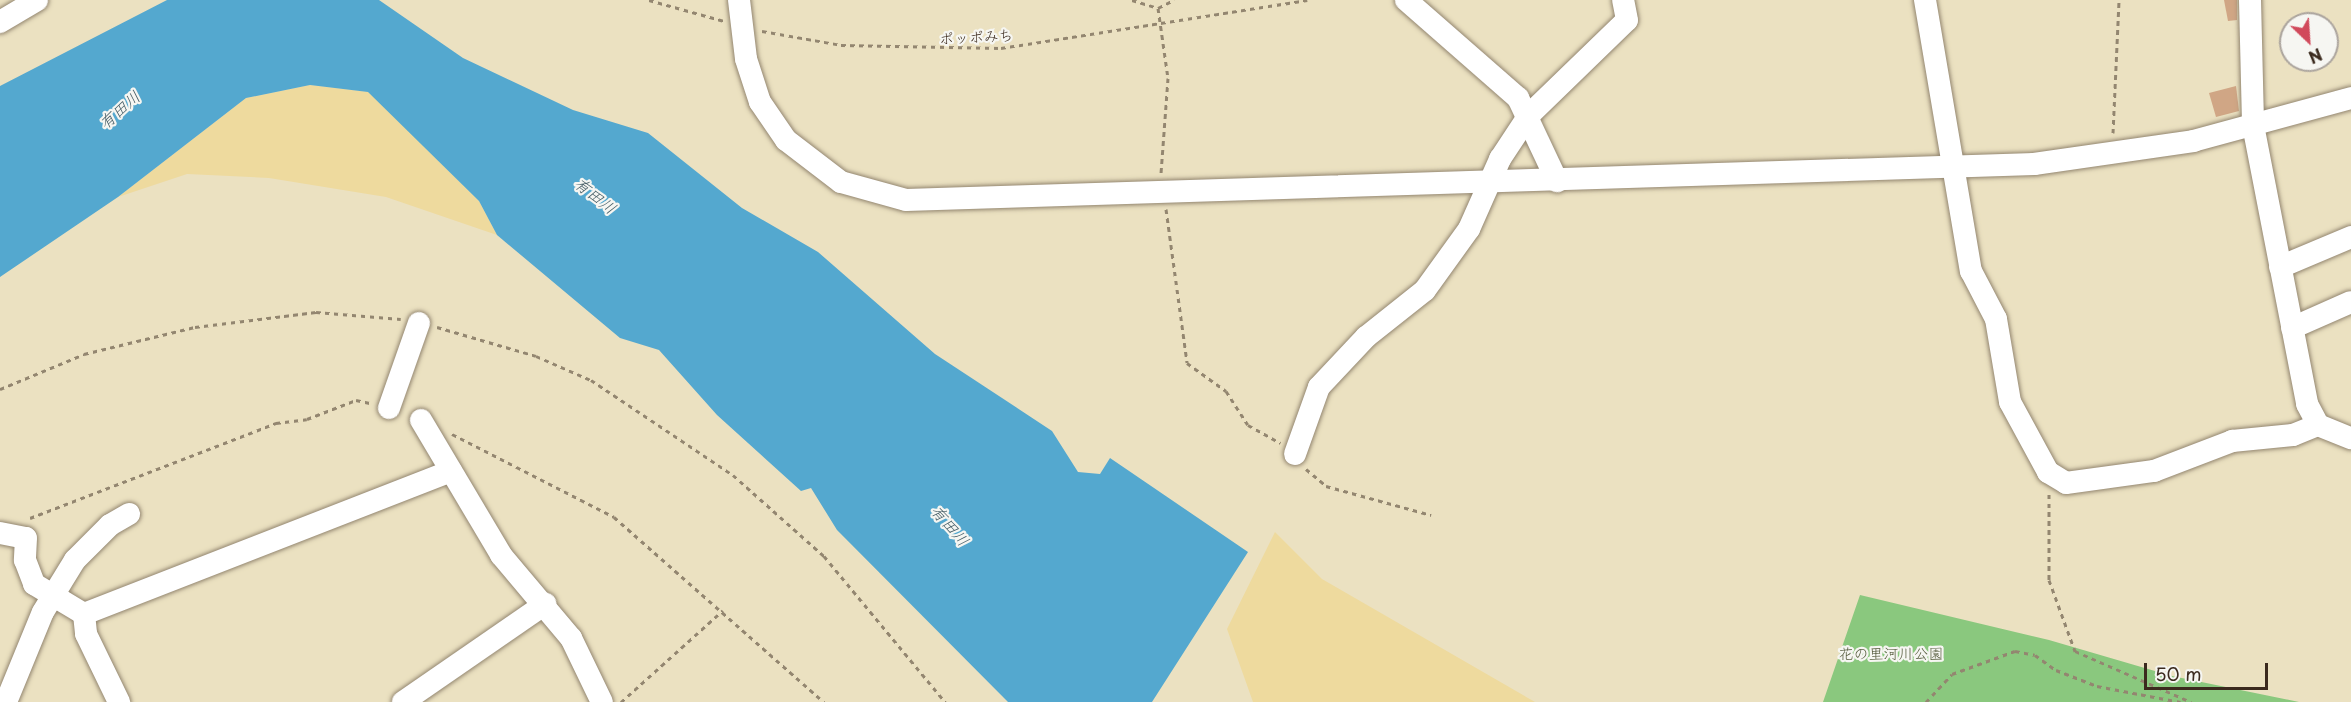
<!DOCTYPE html>
<meta charset="utf-8">
<style>
body{margin:0}
#map{position:relative;width:2351px;height:702px;overflow:hidden;background:#ebe1c1;font-family:"Playpen Sans","Klee One",sans-serif}
div>[style]{position:absolute}
.green>*{inset:0;background:#8ac87e}
.sand>*{inset:0;background:#eeda9e}
.water>*{inset:0;background:#54a8cf}
.building>*{inset:0;background:#d0a685}
.path>*{height:3px;margin-top:-1.5px;transform-origin:0;background:repeating-linear-gradient(90deg,#938670 0 4.5px,transparent 0 9px)}
.roads{filter:drop-shadow(0 0 2px #938670) drop-shadow(0 0 2px #938670)}
.minor>*{height:22px;margin:-11px;padding:0 11px;transform-origin:11px;border-radius:11px;background:#fff}
span{translate:-50% -50%;white-space:nowrap;text-align:center;line-height:1.15;-webkit-text-stroke:4.5px #f6f6f2;paint-order:stroke}
.street-label{font-size:15px;color:#3b2a1e}
.park-label{font-size:15px;color:#53593b}
.water-label{font-size:16px;color:#455c65;font-style:italic}
.north{position:absolute;left:2279px;top:12px;width:60px;height:60px;box-sizing:border-box;background:#f6f6f2;border:2px solid #aba49d;border-radius:50%;rotate:155deg;font-size:16px;font-weight:700;line-height:24px;text-align:center;color:#3b2a1e}
.north::after{content:'';display:block;margin:auto;width:21px;height:27px;background:#d1495b;clip-path:polygon(50% 0,100% 100%,50% 72%,0 100%)}
.scale{position:absolute;left:2144px;top:663px;width:124px;height:27px;box-sizing:border-box;border:3px solid #3b2a1e;border-top:0;padding-left:8px;font-size:18px;line-height:21px;white-space:nowrap;color:#3b2a1e;-webkit-text-stroke:4px #f6f6f2;paint-order:stroke}
</style>
<div id="map">
<div class="green">
<i style="clip-path:polygon(1860px 595px,2049px 640px,2172px 676px,2299px 702px,1823px 702px)"></i>
</div>
<div class="sand">
<i style="clip-path:polygon(310px 85px,369px 92px,479px 201px,497px 235px,386px 197px,269px 178px,187px 174px,118px 197px,246px 98px)"></i>
<i style="clip-path:polygon(1275px 532px,1322px 579px,1535px 702px,1253px 702px,1227px 629px)"></i>
</div>
<div class="water">
<i style="clip-path:polygon(167px 0,379px 0,463px 58px,573px 110px,648px 133px,742px 208px,818px 252px,935px 354px,1052px 431px,1078px 472px,1100px 474px,1110px 458px,1248px 552px,1152px 702px,1008px 702px,837px 530px,811px 488px,801px 491px,717px 415px,659px 350px,620px 338px,497px 235px,479px 201px,368px 92px,310px 85px,246px 98px,118px 197px,0 277px,0 86px)"></i>
</div>
<div class="building">
<i style="clip-path:polygon(2224px 0,2237px 0,2237px 20px,2228px 21px)"></i>
<i style="clip-path:polygon(2236px 86px,2239px 111px,2216px 117px,2209px 93px)"></i>
</div>
<div class="path">
<i style="left:649px;top:0;width:78px;rotate:15.6deg"></i>
<i style="left:1132px;top:0;width:27px;rotate:17deg"></i>
<i style="left:1158px;top:8px;width:18px;rotate:-27deg"></i>
<i style="left:1158px;top:8px;width:71px;rotate:81.9deg"></i>
<i style="left:1168px;top:78px;width:95px;rotate:94.2deg"></i>
<i style="left:762px;top:31px;width:80px;rotate:10deg"></i>
<i style="left:841px;top:45px;width:160px;rotate:1.1deg"></i>
<i style="left:1001px;top:48px;width:310px;rotate:-8.9deg"></i>
<i style="left:2113px;top:133px;width:133px;rotate:-87.4deg"></i>
<i style="left:1166px;top:209px;width:155px;rotate:82.2deg"></i>
<i style="left:1187px;top:363px;width:48px;rotate:35.7deg"></i>
<i style="left:1226px;top:391px;width:40px;rotate:57.1deg"></i>
<i style="left:1248px;top:425px;width:37px;rotate:29deg"></i>
<i style="left:437px;top:327px;width:103px;rotate:16.3deg"></i>
<i style="left:536px;top:356px;width:60px;rotate:23.6deg"></i>
<i style="left:591px;top:380px;width:171px;rotate:33.8deg"></i>
<i style="left:733px;top:475px;width:122px;rotate:41.7deg"></i>
<i style="left:824px;top:556px;width:190px;rotate:50.3deg"></i>
<i style="left:0;top:389px;width:91px;rotate:-22.6deg"></i>
<i style="left:84px;top:354px;width:114px;rotate:-13.7deg"></i>
<i style="left:195px;top:327px;width:122px;rotate:-7.1deg"></i>
<i style="left:316px;top:312px;width:85px;rotate:4.7deg"></i>
<i style="left:452px;top:434px;width:182px;rotate:27.1deg"></i>
<i style="left:614px;top:517px;width:280px;rotate:41.4deg"></i>
<i style="left:1306px;top:469px;width:26px;rotate:40deg"></i>
<i style="left:1326px;top:486px;width:109px;rotate:15.4deg"></i>
<i style="left:2049px;top:494px;width:86px;rotate:90deg"></i>
<i style="left:2049px;top:580px;width:76px;rotate:69.9deg"></i>
<i style="left:2075px;top:651px;width:127px;rotate:23.7deg"></i>
<i style="left:30px;top:518px;width:264px;rotate:-21.1deg"></i>
<i style="left:276px;top:423px;width:31px;rotate:-7deg"></i>
<i style="left:307px;top:419px;width:53px;rotate:-21.2deg"></i>
<i style="left:356px;top:400px;width:14px;rotate:12deg"></i>
<i style="left:621px;top:702px;width:137px;rotate:-42deg"></i>
<i style="left:1926px;top:702px;width:38px;rotate:-47deg"></i>
<i style="left:1952px;top:674px;width:67px;rotate:-20.1deg"></i>
<i style="left:2015px;top:651px;width:20px;rotate:11deg"></i>
<i style="left:2035px;top:655px;width:26px;rotate:36deg"></i>
<i style="left:2056px;top:670px;width:44px;rotate:21.3deg"></i>
<i style="left:2097px;top:686px;width:85px;rotate:10.9deg"></i>
</div>
<div class="roads">
<div class="minor">
<i style="left:739px;top:0;width:59px;rotate:83.2deg"></i>
<i style="left:746px;top:59px;width:45px;rotate:72deg"></i>
<i style="left:760px;top:102px;width:46px;rotate:55.6deg"></i>
<i style="left:786px;top:140px;width:69px;rotate:37.4deg"></i>
<i style="left:841px;top:182px;width:67px;rotate:15.5deg"></i>
<i style="left:906px;top:200px;width:1129px;rotate:-1.83deg"></i>
<i style="left:2034px;top:164px;width:161px;rotate:-8.2deg"></i>
<i style="left:2193px;top:141px;width:164px;rotate:-15.2deg"></i>
<i style="left:1406px;top:0;width:149px;rotate:41.2deg"></i>
<i style="left:1518px;top:98px;width:92px;rotate:64.8deg"></i>
<i style="left:1925px;top:0;width:275px;rotate:80.4deg"></i>
<i style="left:1971px;top:271px;width:54px;rotate:62.5deg"></i>
<i style="left:1996px;top:319px;width:84px;rotate:80.4deg"></i>
<i style="left:2010px;top:402px;width:80px;rotate:61.5deg"></i>
<i style="left:2048px;top:472px;width:21px;rotate:31deg"></i>
<i style="left:2066px;top:483px;width:89px;rotate:-7.8deg"></i>
<i style="left:2154px;top:471px;width:84px;rotate:-21deg"></i>
<i style="left:2232px;top:441px;width:61px;rotate:-5.6deg"></i>
<i style="left:2293px;top:435px;width:27px;rotate:-22deg"></i>
<i style="left:2250px;top:0;width:125px;rotate:88.6deg"></i>
<i style="left:2253px;top:125px;width:284px;rotate:79deg"></i>
<i style="left:2307px;top:404px;width:24px;rotate:62deg"></i>
<i style="left:2318px;top:425px;width:35px;rotate:22deg"></i>
<i style="left:0;top:22px;width:43px;rotate:-30.7deg"></i>
<i style="left:2280px;top:267px;width:77px;rotate:-22.9deg"></i>
<i style="left:2292px;top:328px;width:64px;rotate:-23.8deg"></i>
<i style="left:389px;top:408px;width:90px;rotate:-70.6deg"></i>
<i style="left:421px;top:420px;width:157px;rotate:59.3deg"></i>
<i style="left:501px;top:555px;width:109px;rotate:49.9deg"></i>
<i style="left:571px;top:638px;width:71px;rotate:64.2deg"></i>
<i style="left:1295px;top:454px;width:71px;rotate:-70.3deg"></i>
<i style="left:1319px;top:387px;width:69px;rotate:-46.8deg"></i>
<i style="left:1366px;top:337px;width:75px;rotate:-38.5deg"></i>
<i style="left:1425px;top:290px;width:75px;rotate:-54.2deg"></i>
<i style="left:1469px;top:229px;width:77px;rotate:-66.1deg"></i>
<i style="left:1500px;top:159px;width:53px;rotate:-56.6deg"></i>
<i style="left:1529px;top:115px;width:136px;rotate:-44.1deg"></i>
<i style="left:1627px;top:20px;width:20px;rotate:-101deg"></i>
<i style="left:0;top:533px;width:26px;rotate:11deg"></i>
<i style="left:26px;top:538px;width:22px;rotate:93deg"></i>
<i style="left:25px;top:560px;width:26px;rotate:69deg"></i>
<i style="left:34px;top:584px;width:58px;rotate:31deg"></i>
<i style="left:84px;top:614px;width:394px;rotate:-21.3deg"></i>
<i style="left:84px;top:614px;width:20px;rotate:84deg"></i>
<i style="left:86px;top:634px;width:76px;rotate:64.1deg"></i>
<i style="left:6px;top:702px;width:97px;rotate:-67.7deg"></i>
<i style="left:43px;top:612px;width:61px;rotate:-58.4deg"></i>
<i style="left:75px;top:560px;width:49px;rotate:-45deg"></i>
<i style="left:110px;top:525px;width:22px;rotate:-30deg"></i>
<i style="left:403px;top:702px;width:173px;rotate:-34.6deg"></i>
</div>
</div>
<div class="street-label">
<span style="left:976px;top:36px;rotate:-3deg">ポッポみち</span>
</div>
<div class="park-label">
<span style="left:1891px;top:653px">花の里河川公園</span>
</div>
<div class="water-label">
<span style="left:119px;top:109px;rotate:-41deg">有田川</span>
<span style="left:596px;top:195px;rotate:38deg">有田川</span>
<span style="left:951px;top:525px;rotate:49deg">有田川</span>
</div>
<div class="north">N</div>
<div class="scale">50 m</div>
</div>
